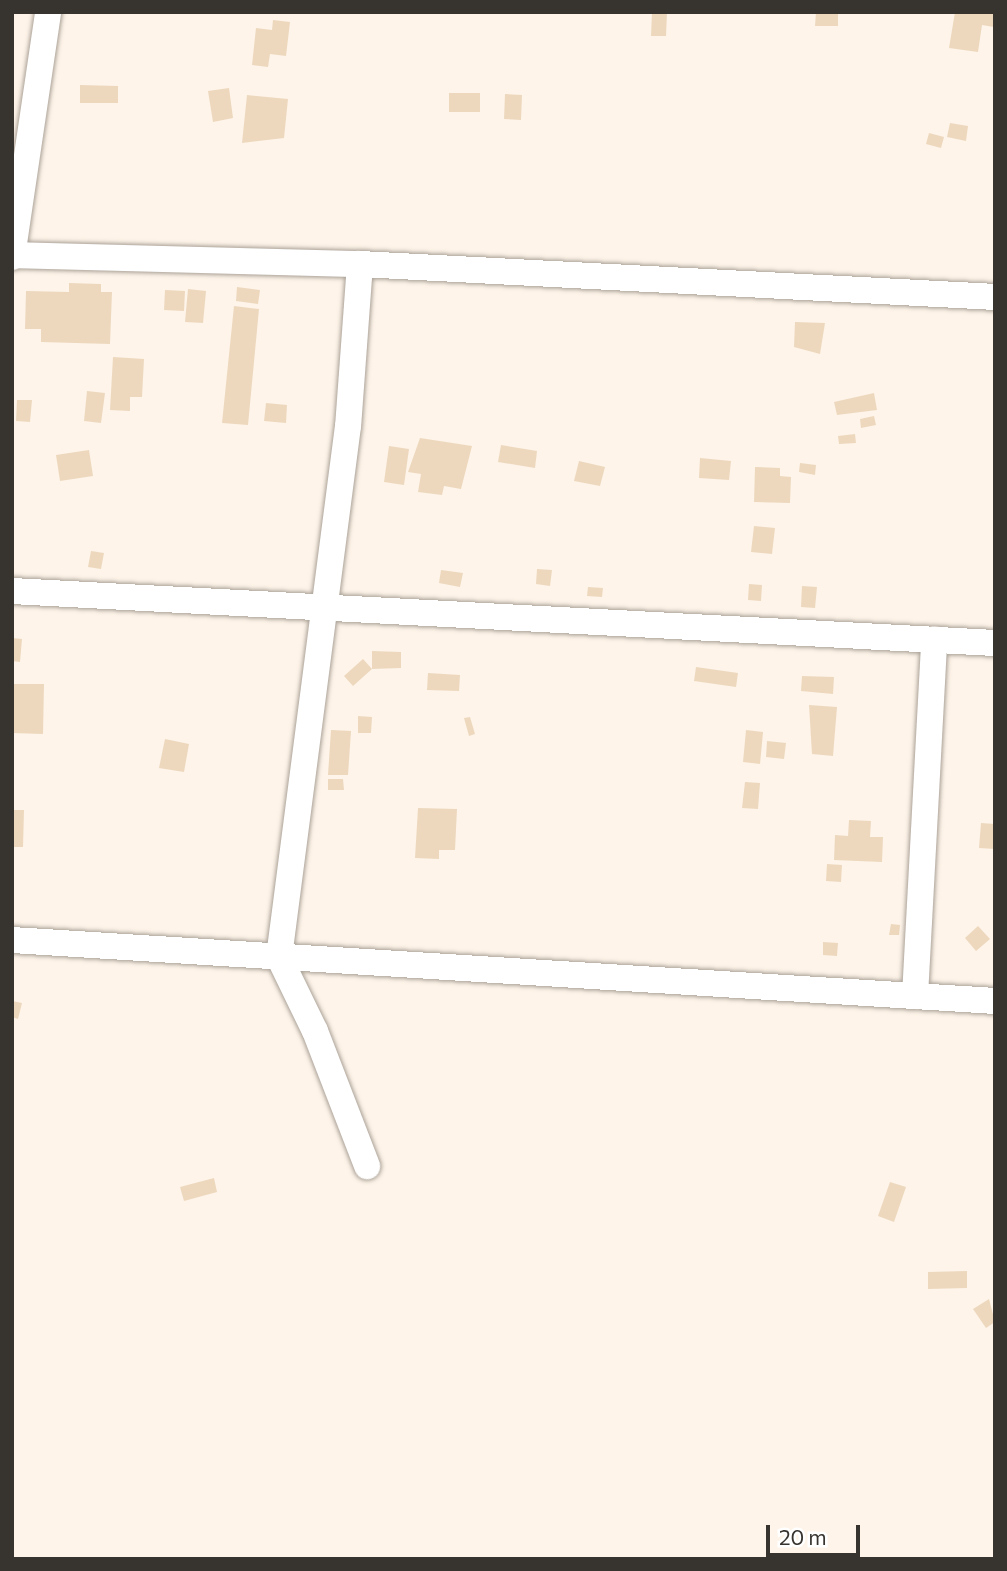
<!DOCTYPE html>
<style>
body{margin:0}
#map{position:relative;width:1007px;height:1571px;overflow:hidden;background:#fef4e9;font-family:Commissioner,sans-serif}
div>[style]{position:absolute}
.building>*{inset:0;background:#edd8be}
.roads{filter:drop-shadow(0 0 2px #aba298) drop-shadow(0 0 2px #aba298)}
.minor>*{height:26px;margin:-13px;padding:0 13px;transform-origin:13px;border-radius:13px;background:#fff}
span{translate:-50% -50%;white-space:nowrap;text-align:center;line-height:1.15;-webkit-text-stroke:5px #fff;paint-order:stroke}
.frame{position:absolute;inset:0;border:14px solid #37332f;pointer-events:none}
.scale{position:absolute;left:766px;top:1525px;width:94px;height:32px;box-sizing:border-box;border:4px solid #37332f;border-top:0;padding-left:9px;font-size:21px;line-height:24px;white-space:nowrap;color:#37332f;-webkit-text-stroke:5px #fff;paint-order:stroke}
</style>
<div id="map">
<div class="building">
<i style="clip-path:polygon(652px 12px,667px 12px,666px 36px,651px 36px)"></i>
<i style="clip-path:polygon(816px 12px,838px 12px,838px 26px,815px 26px)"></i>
<i style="clip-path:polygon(955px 12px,995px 12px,994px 27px,982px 25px,978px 52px,949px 48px)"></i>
<i style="clip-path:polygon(273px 20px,290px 22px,286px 56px,270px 54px,268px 67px,252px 65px,256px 28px,272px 30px)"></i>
<i style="clip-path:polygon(80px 85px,118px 86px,118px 103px,80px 103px)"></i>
<i style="clip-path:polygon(229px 88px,233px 118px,213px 122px,208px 91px)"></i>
<i style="clip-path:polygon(449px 93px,480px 93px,480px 112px,449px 112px)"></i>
<i style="clip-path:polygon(505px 94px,522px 95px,521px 120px,504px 119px)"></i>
<i style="clip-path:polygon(247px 95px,288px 99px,284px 138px,242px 143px)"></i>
<i style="clip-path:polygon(950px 123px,968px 126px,966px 141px,947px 137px)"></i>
<i style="clip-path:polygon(929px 133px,944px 137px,941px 148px,926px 144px)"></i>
<i style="clip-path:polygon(69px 283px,101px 284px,101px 292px,112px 292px,110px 344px,41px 342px,41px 329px,25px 329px,26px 291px,69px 292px)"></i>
<i style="clip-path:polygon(237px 287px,260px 290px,258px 304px,236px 301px)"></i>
<i style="clip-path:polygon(188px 289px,206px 291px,203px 323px,185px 322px)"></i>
<i style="clip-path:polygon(165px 290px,185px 291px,184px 311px,164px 310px)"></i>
<i style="clip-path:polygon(234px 306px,259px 309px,248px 425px,222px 423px)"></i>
<i style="clip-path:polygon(795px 322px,825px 323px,820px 354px,794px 347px)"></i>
<i style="clip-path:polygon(113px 357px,144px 359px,142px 397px,130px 397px,130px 411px,110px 410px)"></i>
<i style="clip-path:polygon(87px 391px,105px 393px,101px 423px,84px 421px)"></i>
<i style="clip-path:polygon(874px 393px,877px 410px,837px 415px,834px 402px)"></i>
<i style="clip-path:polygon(17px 400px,32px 400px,30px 422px,16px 421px)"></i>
<i style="clip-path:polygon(266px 403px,287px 405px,286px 423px,264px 421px)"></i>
<i style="clip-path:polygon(874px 416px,876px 425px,861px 428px,860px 419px)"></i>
<i style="clip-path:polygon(855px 434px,856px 443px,839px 444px,838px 436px)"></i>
<i style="clip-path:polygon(420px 438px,472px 446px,461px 489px,444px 486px,442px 495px,418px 492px,421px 474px,408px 472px)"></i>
<i style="clip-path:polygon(501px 445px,537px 451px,535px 468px,498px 462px)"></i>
<i style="clip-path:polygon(389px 446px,409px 449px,404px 485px,384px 482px)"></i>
<i style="clip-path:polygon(89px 450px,93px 476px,60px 481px,56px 455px)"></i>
<i style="clip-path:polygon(700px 458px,731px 461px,729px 480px,699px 478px)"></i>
<i style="clip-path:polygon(579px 461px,605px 467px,600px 486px,574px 481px)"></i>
<i style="clip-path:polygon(800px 463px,816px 465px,815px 475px,799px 472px)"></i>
<i style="clip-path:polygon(755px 467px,780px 468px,780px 476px,791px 477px,790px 503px,754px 502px)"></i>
<i style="clip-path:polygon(754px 526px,775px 528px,772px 554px,751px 552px)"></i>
<i style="clip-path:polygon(91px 551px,104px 553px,101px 569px,88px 567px)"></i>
<i style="clip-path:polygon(537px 569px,552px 570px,550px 586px,536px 584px)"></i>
<i style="clip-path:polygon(441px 570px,463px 573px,460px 587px,439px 583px)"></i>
<i style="clip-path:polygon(749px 584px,762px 585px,761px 601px,748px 600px)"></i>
<i style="clip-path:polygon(802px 586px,817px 587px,815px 608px,801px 607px)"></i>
<i style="clip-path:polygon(588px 587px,603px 588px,602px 597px,587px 596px)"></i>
<i style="clip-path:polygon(12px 638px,22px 639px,20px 662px,12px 661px)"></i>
<i style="clip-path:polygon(372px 651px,401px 652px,401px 668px,372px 669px)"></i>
<i style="clip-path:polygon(363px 659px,372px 669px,353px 686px,344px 676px)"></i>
<i style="clip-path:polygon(696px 667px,738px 673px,736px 687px,694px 681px)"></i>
<i style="clip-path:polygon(428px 673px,460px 675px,459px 691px,427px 690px)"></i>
<i style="clip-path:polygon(802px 676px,834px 677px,833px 694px,801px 691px)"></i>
<i style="clip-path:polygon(12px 684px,44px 684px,43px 734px,12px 733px)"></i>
<i style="clip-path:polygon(809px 705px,837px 707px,833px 756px,812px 754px)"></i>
<i style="clip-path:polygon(358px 716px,372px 717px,371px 733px,358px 733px)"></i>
<i style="clip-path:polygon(470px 717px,475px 734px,469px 736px,464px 718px)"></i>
<i style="clip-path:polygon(331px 730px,351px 731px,348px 775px,328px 775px)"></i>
<i style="clip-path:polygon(746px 730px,763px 732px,760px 764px,743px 762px)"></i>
<i style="clip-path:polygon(165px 739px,189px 744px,184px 772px,159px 768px)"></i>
<i style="clip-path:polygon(767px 741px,786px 743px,784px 759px,766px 757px)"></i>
<i style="clip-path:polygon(328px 779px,343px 779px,344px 790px,328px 790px)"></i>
<i style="clip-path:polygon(745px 782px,760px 783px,758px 809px,742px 808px)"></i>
<i style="clip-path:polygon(418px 808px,457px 809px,455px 850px,439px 850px,439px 859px,415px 858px)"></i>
<i style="clip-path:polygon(12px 810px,24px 810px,23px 847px,12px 847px)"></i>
<i style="clip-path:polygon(849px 820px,871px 821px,870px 837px,883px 837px,882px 862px,834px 860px,835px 835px,848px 836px)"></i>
<i style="clip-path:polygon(981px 823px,995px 824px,995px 849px,979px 848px)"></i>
<i style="clip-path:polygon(827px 864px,842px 865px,841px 882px,826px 881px)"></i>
<i style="clip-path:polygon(891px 924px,900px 925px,899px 935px,889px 935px)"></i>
<i style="clip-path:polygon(978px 926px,990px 939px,976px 951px,965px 938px)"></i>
<i style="clip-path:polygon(823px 942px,838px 943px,837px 956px,823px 955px)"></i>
<i style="clip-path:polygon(12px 1001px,22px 1003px,18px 1019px,12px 1017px)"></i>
<i style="clip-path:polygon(214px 1178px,217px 1192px,184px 1201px,180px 1187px)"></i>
<i style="clip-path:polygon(890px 1182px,906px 1187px,894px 1222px,878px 1216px)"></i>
<i style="clip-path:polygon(967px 1271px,967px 1288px,928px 1289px,928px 1272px)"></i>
<i style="clip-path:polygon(989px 1299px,995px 1322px,986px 1328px,973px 1309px)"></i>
</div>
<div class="roads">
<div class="minor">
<i style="left:13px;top:255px;width:347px;rotate:1.5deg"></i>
<i style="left:360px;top:264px;width:636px;rotate:2.97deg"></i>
<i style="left:12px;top:257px;width:248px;rotate:-81.6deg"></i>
<i style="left:360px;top:264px;width:162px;rotate:94.2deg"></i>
<i style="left:348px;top:426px;width:535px;rotate:97.4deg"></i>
<i style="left:279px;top:957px;width:82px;rotate:64.1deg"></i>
<i style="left:315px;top:1031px;width:145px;rotate:68.9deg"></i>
<i style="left:12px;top:591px;width:984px;rotate:3.03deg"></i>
<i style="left:12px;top:940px;width:985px;rotate:3.55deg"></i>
<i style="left:915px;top:996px;width:357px;rotate:-86.9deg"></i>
</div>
</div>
<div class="frame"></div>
<div class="scale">20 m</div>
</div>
